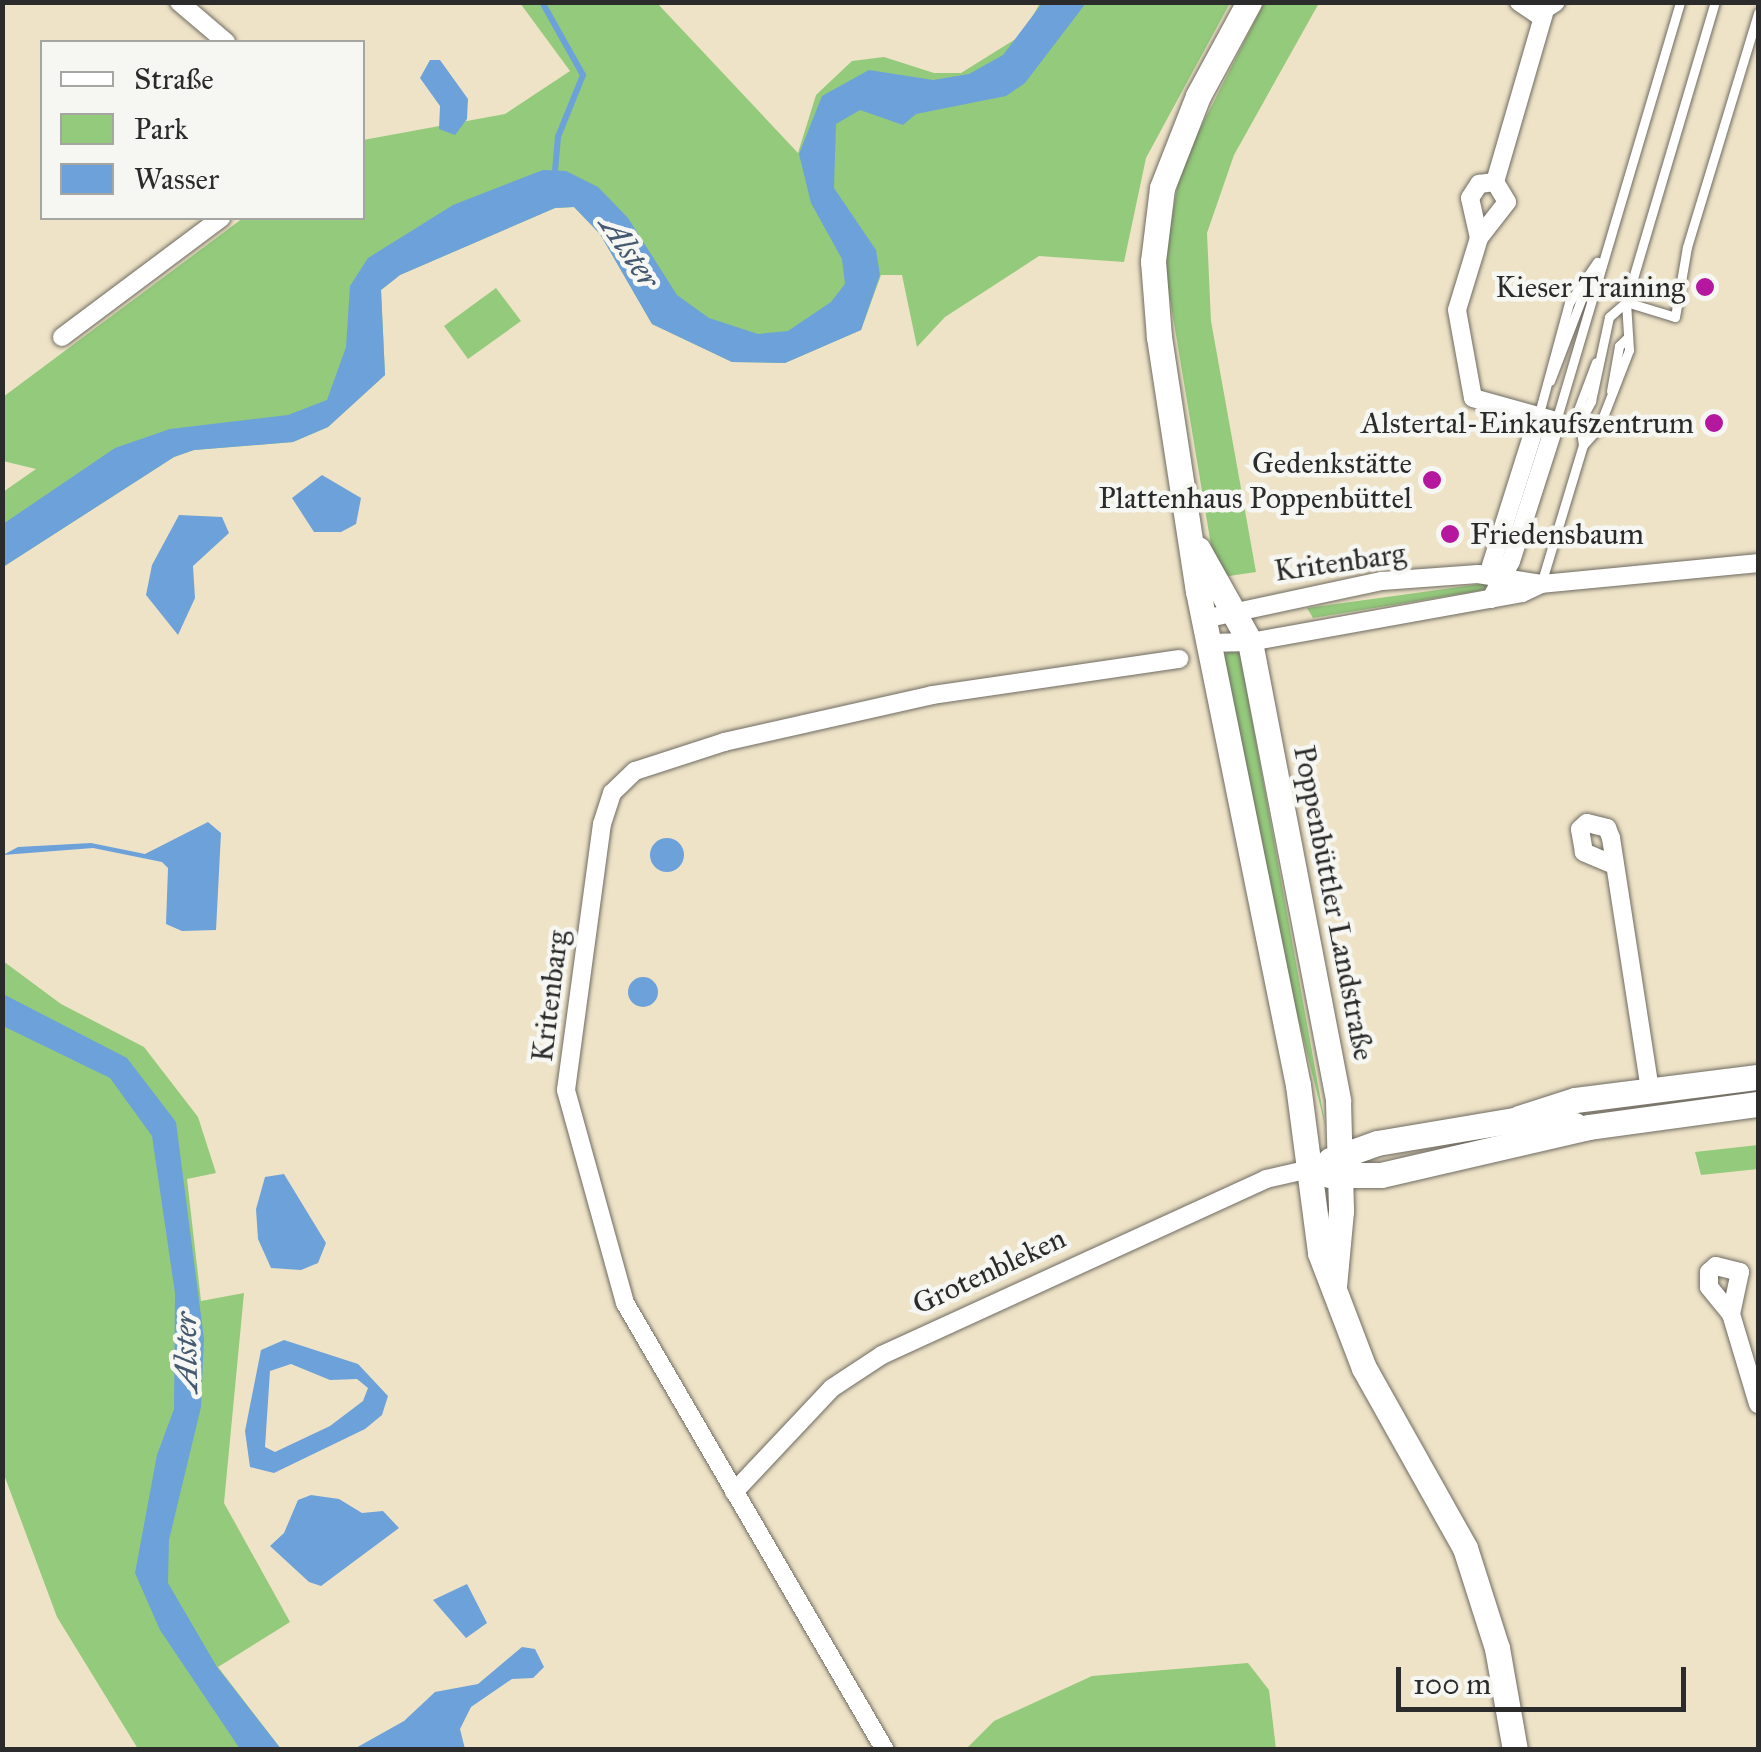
<!DOCTYPE html>
<meta charset="utf-8">
<style>
body{margin:0}
#map{position:relative;width:1761px;height:1752px;overflow:hidden;background:#eee3c7;font-family:"IM FELL Great Primer",serif}
div>[style]{position:absolute}
.green>*{inset:0;background:#94ca7c}
.water>*{inset:0;background:#6da1da}
.round{border-radius:50%}
.stream>*{height:6px;margin:-3px;padding:0 3px;transform-origin:3px;border-radius:3px;background:#6da1da}
.roads{filter:drop-shadow(0 0 2px #6f6b62) drop-shadow(0 0 2px #6f6b62)}
.lane>*{height:9px;margin:-4.5px;padding:0 4.5px;transform-origin:4.5px;border-radius:4.5px;background:#fff}
.street>*{height:18px;margin:-9px;padding:0 9px;transform-origin:9px;border-radius:9px;background:#fff}
.secondary>*{height:25px;margin:-12.5px;padding:0 12.5px;transform-origin:12.5px;border-radius:12.5px;background:#fff}
.dots>*{width:28px;height:28px;translate:-50% -50%;box-sizing:border-box;border:5px solid #f6f6f2;border-radius:50%}
span{translate:-50% -50%;white-space:nowrap;text-align:center;line-height:1.15;-webkit-text-stroke:9px #f6f6f2;paint-order:stroke}
.poi-label{font-size:30px;color:#2b2b2b}
.right{translate:-100% -50%;text-align:right}
.left{translate:0 -50%;text-align:left}
.street-label{font-size:30px;color:#2b2b2b}
.water-label{font-size:32px;color:#455a71;font-style:italic}
.frame{position:absolute;inset:0;border:5px solid #2b2b2b;pointer-events:none}
.legend{position:absolute;left:40px;top:40px;width:325px;height:180px;box-sizing:border-box;background:#f6f6f2;border:2px solid #a5a5a2;margin:0;padding:12px 18px;list-style:none;font-size:30px;color:#2b2b2b}
.legend li{display:flex;align-items:center;gap:20px;height:50px}
.legend b{width:50px;border:2px solid #a5a5a2}
.scale{position:absolute;left:1396px;top:1667px;width:290px;height:45px;box-sizing:border-box;border:5px solid #2b2b2b;border-top:0;padding-left:12px;font-size:30px;line-height:35px;white-space:nowrap;color:#2b2b2b;-webkit-text-stroke:8px #f6f6f2;paint-order:stroke}
</style>
<div id="map">
<div class="green">
<i style="clip-path:polygon(520px 3px,657px 3px,798px 153px,816px 95px,852px 61px,884px 57px,934px 73px,961px 73px,1022px 35px,1040px 3px,1230px 3px,1146px 158px,1124px 262px,1039px 256px,945px 317px,917px 347px,902px 275px,881px 275px,861px 330px,785px 363px,732px 362px,652px 324px,600px 234px,574px 207px,555px 208px,400px 275px,381px 290px,385px 375px,328px 427px,293px 442px,194px 450px,174px 457px,3px 567px,3px 492px,36px 469px,3px 461px,3px 397px,243px 218px,362px 218px,363px 140px,505px 114px,570px 71px)"></i>
<i style="clip-path:polygon(1264px 3px,1319px 3px,1234px 155px,1207px 233px,1211px 321px,1256px 572px,1229px 576px,1220px 571px,1211px 545px,1164px 263px,1181px 166px)"></i>
<i style="clip-path:polygon(496px 288px,521px 321px,468px 359px,444px 326px)"></i>
<i style="clip-path:polygon(1488px 583px,1484px 590px,1313px 618px,1307px 608px)"></i>
<i style="clip-path:polygon(1228px 650px,1240px 653px,1326px 1129px,1283px 957px,1223px 659px)"></i>
<i style="clip-path:polygon(3px 961px,61px 1004px,144px 1047px,198px 1117px,216px 1173px,187px 1179px,201px 1301px,244px 1293px,224px 1503px,290px 1622px,218px 1667px,281px 1749px,138px 1749px,57px 1617px,3px 1472px)"></i>
<i style="clip-path:polygon(1758px 1145px,1758px 1169px,1701px 1175px,1695px 1152px)"></i>
<i style="clip-path:polygon(1248px 1663px,1269px 1690px,1276px 1749px,966px 1749px,994px 1721px,1092px 1676px)"></i>
</div>
<div class="water">
<i style="clip-path:polygon(1043px 2px,1086px 3px,1025px 83px,1006px 96px,916px 114px,903px 125px,860px 110px,836px 124px,834px 188px,876px 250px,880px 275px,861px 330px,785px 363px,732px 362px,652px 324px,600px 234px,574px 207px,555px 208px,400px 275px,381px 290px,385px 375px,328px 427px,293px 442px,194px 450px,174px 457px,3px 567px,3px 524px,115px 448px,170px 429px,288px 415px,327px 400px,346px 347px,350px 286px,368px 258px,453px 205px,543px 170px,566px 171px,598px 187px,628px 218px,677px 295px,709px 318px,758px 334px,788px 331px,831px 302px,845px 284px,842px 259px,811px 203px,799px 154px,822px 96px,869px 70px,933px 80px,969px 74px,1003px 55px)"></i>
<i style="clip-path:polygon(430px 60px,440px 60px,468px 99px,467px 119px,455px 135px,439px 129px,440px 106px,420px 78px)"></i>
<i style="clip-path:polygon(322px 475px,361px 498px,356px 524px,341px 532px,314px 532px,292px 498px)"></i>
<i style="clip-path:polygon(179px 515px,222px 517px,229px 533px,193px 566px,195px 598px,178px 635px,146px 595px,152px 565px)"></i>
<i style="clip-path:polygon(208px 822px,221px 833px,216px 930px,182px 931px,166px 924px,168px 868px,162px 862px,93px 848px,3px 855px,18px 847px,91px 843px,145px 854px)"></i>
<i class="round" style="left:650px;top:838px;width:34px;height:34px"></i>
<i class="round" style="left:628px;top:977px;width:30px;height:30px"></i>
<i style="clip-path:polygon(3px 994px,127px 1058px,176px 1122px,204px 1339px,201px 1407px,169px 1540px,168px 1583px,217px 1667px,281px 1749px,240px 1749px,160px 1630px,135px 1573px,157px 1455px,174px 1409px,175px 1293px,152px 1136px,110px 1078px,3px 1026px)"></i>
<i style="clip-path:polygon(284px 1174px,326px 1243px,318px 1263px,301px 1270px,271px 1268px,258px 1239px,256px 1209px,265px 1177px)"></i>
<i style="clip-path:polygon(evenodd,284px 1340px,358px 1364px,388px 1396px,382px 1415px,365px 1429px,274px 1473px,250px 1467px,245px 1431px,261px 1350px,284px 1340px,291px 1364px,330px 1380px,357px 1379px,368px 1388px,363px 1401px,330px 1426px,275px 1452px,265px 1447px,270px 1371px,291px 1364px)"></i>
<i style="clip-path:polygon(311px 1495px,339px 1499px,362px 1513px,383px 1511px,399px 1528px,321px 1586px,309px 1582px,270px 1546px,284px 1533px,298px 1500px)"></i>
<i style="clip-path:polygon(467px 1584px,487px 1623px,466px 1638px,433px 1600px)"></i>
<i style="clip-path:polygon(522px 1647px,535px 1649px,544px 1667px,533px 1678px,512px 1679px,471px 1707px,460px 1729px,465px 1749px,354px 1749px,404px 1721px,435px 1692px,478px 1684px)"></i>
</div>
<div class="stream">
<i style="left:542px;top:2px;width:84px;rotate:60.7deg"></i>
<i style="left:583px;top:75px;width:67px;rotate:112deg"></i>
<i style="left:558px;top:137px;width:38px;rotate:95deg"></i>
</div>
<div class="roads">
<div class="lane">
<i style="left:1626px;top:302px;width:51px;rotate:17deg"></i>
<i style="left:1675px;top:317px;width:71px;rotate:-80.3deg"></i>
<i style="left:1687px;top:247px;width:245px;rotate:-73.1deg"></i>
<i style="left:1550px;top:381px;width:104px;rotate:-69.1deg"></i>
<i style="left:1611px;top:391px;width:46px;rotate:-79.9deg"></i>
<i style="left:1619px;top:346px;width:13px;rotate:-45deg"></i>
<i style="left:1538px;top:417px;width:118px;rotate:-74.8deg"></i>
<i style="left:1569px;top:303px;width:50px;rotate:-55.7deg"></i>
<i style="left:1556px;top:421px;width:437px;rotate:-73.5deg"></i>
<i style="left:1580px;top:422px;width:24px;rotate:-62deg"></i>
<i style="left:1591px;top:401px;width:86px;rotate:-77.9deg"></i>
<i style="left:1609px;top:317px;width:23px;rotate:-41deg"></i>
<i style="left:1583px;top:445px;width:35px;rotate:-98deg"></i>
<i style="left:1578px;top:410px;width:51px;rotate:-69.4deg"></i>
<i style="left:1541px;top:584px;width:145px;rotate:-73.2deg"></i>
<i style="left:1583px;top:445px;width:24px;rotate:-48deg"></i>
<i style="left:1599px;top:427px;width:83px;rotate:-68.7deg"></i>
<i style="left:1629px;top:350px;width:48px;rotate:-93.6deg"></i>
<i style="left:1626px;top:302px;width:313px;rotate:-73.5deg"></i>
</div>
<div class="street">
<i style="left:179px;top:2px;width:62px;rotate:40.4deg"></i>
<i style="left:1519px;top:2px;width:22px;rotate:34deg"></i>
<i style="left:1537px;top:14px;width:22px;rotate:-32deg"></i>
<i style="left:1495px;top:182px;width:176px;rotate:-73.8deg"></i>
<i style="left:1479px;top:238px;width:41px;rotate:-102.7deg"></i>
<i style="left:1470px;top:198px;width:17px;rotate:-57deg"></i>
<i style="left:1479px;top:184px;width:16px;rotate:-7deg"></i>
<i style="left:1495px;top:182px;width:23px;rotate:59deg"></i>
<i style="left:1507px;top:202px;width:46px;rotate:127.9deg"></i>
<i style="left:1479px;top:238px;width:75px;rotate:107deg"></i>
<i style="left:1457px;top:310px;width:89px;rotate:79.7deg"></i>
<i style="left:1473px;top:398px;width:86px;rotate:15.5deg"></i>
<i style="left:1556px;top:421px;width:147px;rotate:107.8deg"></i>
<i style="left:1511px;top:561px;width:43px;rotate:117.8deg"></i>
<i style="left:62px;top:337px;width:199px;rotate:-36.8deg"></i>
<i style="left:1488px;top:575px;width:166px;rotate:-72.4deg"></i>
<i style="left:1204px;top:619px;width:182px;rotate:-12.1deg"></i>
<i style="left:1382px;top:581px;width:96px;rotate:-4.2deg"></i>
<i style="left:1478px;top:574px;width:64px;rotate:9deg"></i>
<i style="left:1209px;top:643px;width:41px;rotate:-1.4deg"></i>
<i style="left:1250px;top:642px;width:276px;rotate:-10.2deg"></i>
<i style="left:1522px;top:593px;width:21px;rotate:-25deg"></i>
<i style="left:1541px;top:584px;width:218px;rotate:-5.5deg"></i>
<i style="left:1614px;top:865px;width:33px;rotate:-157deg"></i>
<i style="left:1584px;top:852px;width:23px;rotate:-100deg"></i>
<i style="left:1580px;top:829px;width:9px;rotate:-41deg"></i>
<i style="left:1587px;top:823px;width:21px;rotate:14deg"></i>
<i style="left:1607px;top:828px;width:11px;rotate:68deg"></i>
<i style="left:1611px;top:838px;width:256px;rotate:81.2deg"></i>
<i style="left:1731px;top:1314px;width:43px;rotate:-77.9deg"></i>
<i style="left:1740px;top:1272px;width:25px;rotate:-166deg"></i>
<i style="left:1716px;top:1266px;width:9px;rotate:139deg"></i>
<i style="left:1709px;top:1272px;width:15px;rotate:90deg"></i>
<i style="left:1709px;top:1287px;width:35px;rotate:51deg"></i>
<i style="left:1731px;top:1314px;width:94px;rotate:73.3deg"></i>
<i style="left:734px;top:1492px;width:143px;rotate:-46.7deg"></i>
<i style="left:832px;top:1388px;width:60px;rotate:-33.4deg"></i>
<i style="left:882px;top:1355px;width:422px;rotate:-24.6deg"></i>
<i style="left:1266px;top:1179px;width:45px;rotate:-12.8deg"></i>
<i style="left:885px;top:1750px;width:517px;rotate:-120.18deg"></i>
<i style="left:625px;top:1303px;width:221px;rotate:-105.5deg"></i>
<i style="left:566px;top:1090px;width:268px;rotate:-82.3deg"></i>
<i style="left:602px;top:824px;width:33px;rotate:-72deg"></i>
<i style="left:612px;top:793px;width:32px;rotate:-44deg"></i>
<i style="left:635px;top:771px;width:94px;rotate:-18deg"></i>
<i style="left:724px;top:742px;width:213px;rotate:-12.7deg"></i>
<i style="left:932px;top:695px;width:250px;rotate:-8.3deg"></i>
</div>
<div class="secondary">
<i style="left:1249px;top:2px;width:107px;rotate:118.5deg"></i>
<i style="left:1198px;top:96px;width:99px;rotate:111.4deg"></i>
<i style="left:1162px;top:188px;width:74px;rotate:97deg"></i>
<i style="left:1153px;top:261px;width:76px;rotate:85.5deg"></i>
<i style="left:1159px;top:337px;width:257px;rotate:81.3deg"></i>
<i style="left:1198px;top:591px;width:504px;rotate:78.56deg"></i>
<i style="left:1298px;top:1085px;width:169px;rotate:82.5deg"></i>
<i style="left:1320px;top:1253px;width:123px;rotate:69.1deg"></i>
<i style="left:1364px;top:1368px;width:206px;rotate:60.7deg"></i>
<i style="left:1465px;top:1548px;width:105px;rotate:72.3deg"></i>
<i style="left:1497px;top:1648px;width:104px;rotate:80deg"></i>
<i style="left:1198px;top:549px;width:107px;rotate:60.8deg"></i>
<i style="left:1250px;top:642px;width:467px;rotate:79.1deg"></i>
<i style="left:1338px;top:1101px;width:110px;rotate:88.4deg"></i>
<i style="left:1341px;top:1211px;width:75px;rotate:95.3deg"></i>
<i style="left:1519px;top:1118px;width:59px;rotate:-17.8deg"></i>
<i style="left:1575px;top:1100px;width:184px;rotate:-7.2deg"></i>
<i style="left:1330px;top:1160px;width:50px;rotate:-19.9deg"></i>
<i style="left:1377px;top:1143px;width:140px;rotate:-9.5deg"></i>
<i style="left:1515px;top:1120px;width:60px;rotate:4.8deg"></i>
<i style="left:1329px;top:1175px;width:52px"></i>
<i style="left:1381px;top:1175px;width:213px;rotate:-13deg"></i>
<i style="left:1589px;top:1127px;width:171px;rotate:-7.8deg"></i>
</div>
</div>
<div class="dots">
<i style="left:1705px;top:287px;background:#b5179e"></i>
<i style="left:1714px;top:423px;background:#b5179e"></i>
<i style="left:1432px;top:480px;background:#b5179e"></i>
<i style="left:1450px;top:534px;background:#b5179e"></i>
</div>
<div class="poi-label">
<span class="right" style="left:1685px;top:287px">Kieser Training</span>
<span class="right" style="left:1694px;top:423px">Alstertal-Einkaufszentrum</span>
<span class="right" style="left:1412px;top:480px">Gedenkstätte<br>Plattenhaus Poppenbüttel</span>
<span class="left" style="left:1470px;top:534px">Friedensbaum</span>
</div>
<div class="street-label">
<span style="left:1340px;top:562px;rotate:-8deg">Kritenbarg</span>
<span style="left:1334px;top:903px;rotate:79deg">Poppenbüttler Landstraße</span>
<span style="left:550px;top:996px;rotate:-83deg">Kritenbarg</span>
<span style="left:989px;top:1271px;rotate:-25deg">Grotenbleken</span>
</div>
<div class="water-label">
<span style="left:629px;top:252px;rotate:56deg">Alster</span>
<span style="left:187px;top:1352px;rotate:-91deg">Alster</span>
</div>
<div class="frame"></div>
<ul class="legend">
<li><b style="height:12px;background:#fff"></b>Straße</li>
<li><b style="height:28px;background:#94ca7c"></b>Park</li>
<li><b style="height:28px;background:#6da1da"></b>Wasser</li>
</ul>
<div class="scale">100 m</div>
</div>
